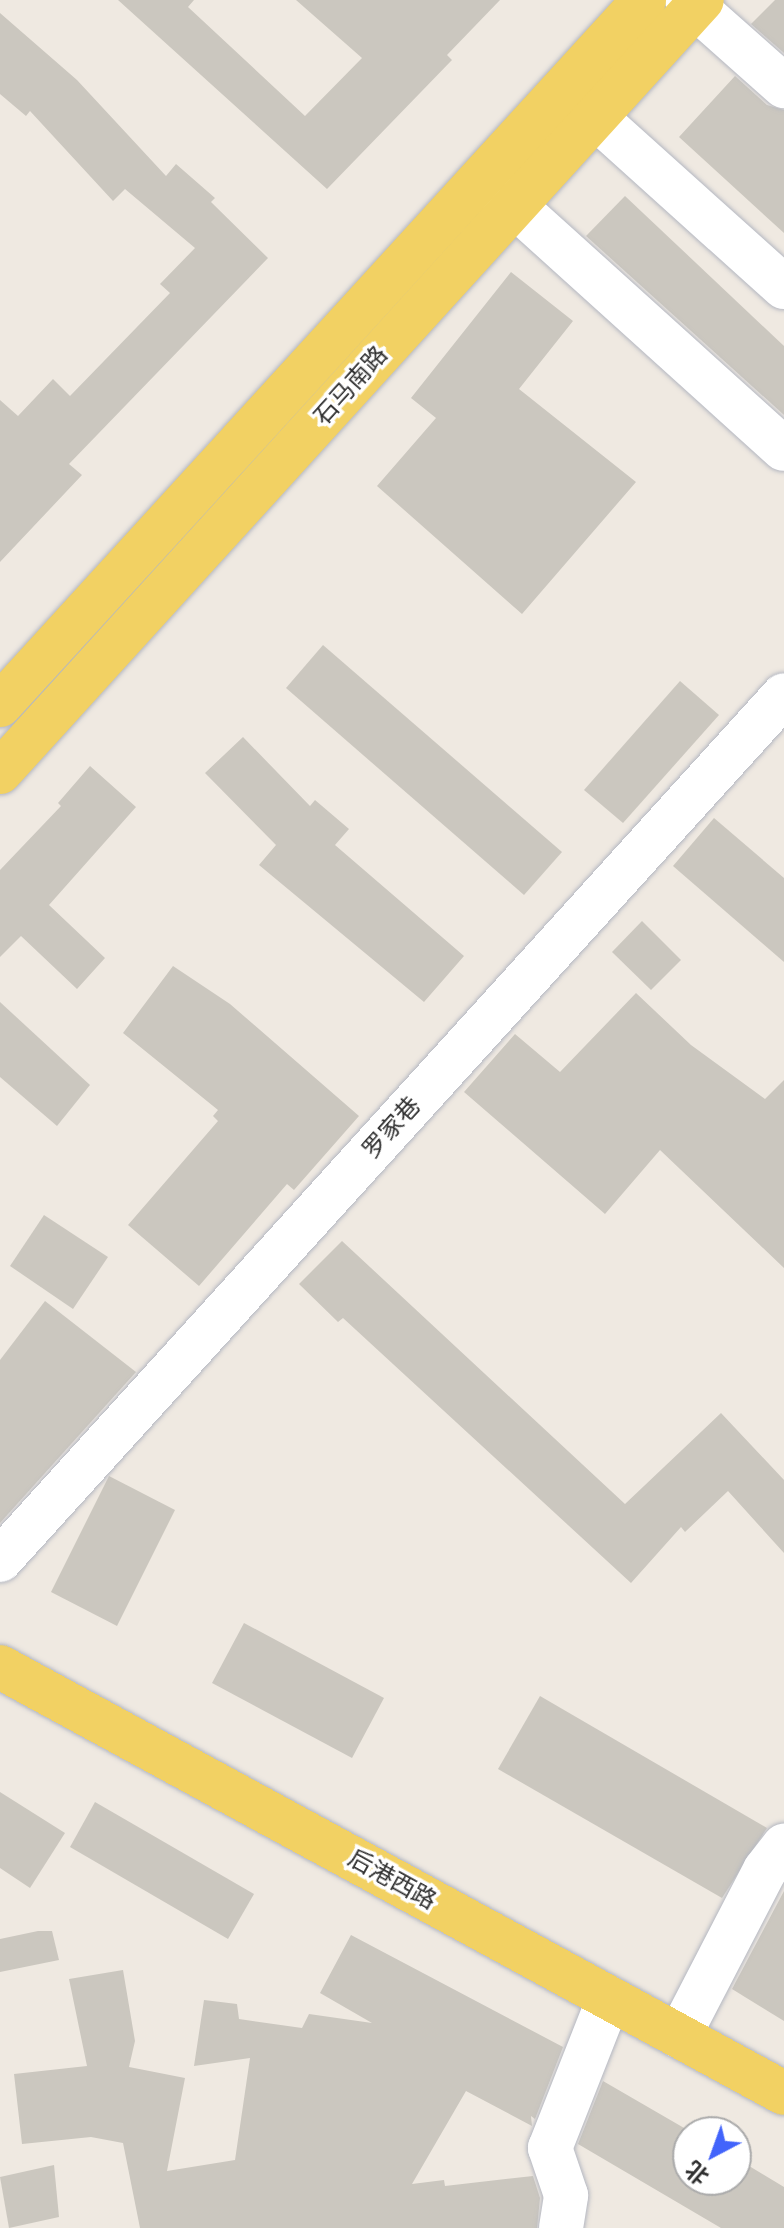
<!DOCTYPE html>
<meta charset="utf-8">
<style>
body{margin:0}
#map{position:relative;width:784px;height:2228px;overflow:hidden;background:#efe9e1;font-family:Signika,"Noto Sans SC",sans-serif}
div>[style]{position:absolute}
.building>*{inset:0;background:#cbc7bf}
.roads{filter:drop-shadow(0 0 2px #b4b7c1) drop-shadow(0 0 2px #b4b7c1)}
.minor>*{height:44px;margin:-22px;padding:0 22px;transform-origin:22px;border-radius:22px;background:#fff}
.major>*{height:44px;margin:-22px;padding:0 22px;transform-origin:22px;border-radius:22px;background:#f2d163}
span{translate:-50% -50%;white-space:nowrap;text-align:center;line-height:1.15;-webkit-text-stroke:7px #fff;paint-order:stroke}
.street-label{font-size:24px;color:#2e2e2e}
.north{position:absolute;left:672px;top:2116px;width:80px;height:80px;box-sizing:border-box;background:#fff;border:2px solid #ababab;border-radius:50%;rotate:221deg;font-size:22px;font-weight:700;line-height:32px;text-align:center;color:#2e2e2e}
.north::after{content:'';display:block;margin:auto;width:28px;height:36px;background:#4264fb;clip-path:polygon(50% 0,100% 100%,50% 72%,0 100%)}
</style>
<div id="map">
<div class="building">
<i style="clip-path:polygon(118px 0,194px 0,188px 7px,305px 116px,362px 58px,296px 0,500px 0,447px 55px,452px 60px,327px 189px)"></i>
<i style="clip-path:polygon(775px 0,784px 0,784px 53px,751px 24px)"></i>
<i style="clip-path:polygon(0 13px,77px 80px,166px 176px,176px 164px,215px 198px,211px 202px,268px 258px,69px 464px,82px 475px,0 562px,0 400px,18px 416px,53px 379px,70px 396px,170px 293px,160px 284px,195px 248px,125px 189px,113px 201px,30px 111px,26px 116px,0 94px)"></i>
<i style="clip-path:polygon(735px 76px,767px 105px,784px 110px,784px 233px,679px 137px)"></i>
<i style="clip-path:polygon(625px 196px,784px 346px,784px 415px,586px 236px)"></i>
<i style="clip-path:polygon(511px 272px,573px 321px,519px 389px,636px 482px,522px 614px,377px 486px,436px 418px,411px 398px)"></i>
<i style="clip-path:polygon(323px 645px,562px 852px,524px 895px,286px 688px)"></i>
<i style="clip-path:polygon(680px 681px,719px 715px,623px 823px,584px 790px)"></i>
<i style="clip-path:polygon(243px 737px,310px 806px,315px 800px,349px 829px,335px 845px,464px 956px,424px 1002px,259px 865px,276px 845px,205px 773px)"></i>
<i style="clip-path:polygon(90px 766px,136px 807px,49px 905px,105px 958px,77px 989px,21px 936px,0 957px,0 870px,61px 806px,58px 803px)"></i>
<i style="clip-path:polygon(714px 818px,784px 878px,784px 962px,673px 866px)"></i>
<i style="clip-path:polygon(642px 921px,681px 960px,651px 990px,612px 952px)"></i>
<i style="clip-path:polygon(173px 966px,230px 1004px,359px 1116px,294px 1190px,287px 1184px,199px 1286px,128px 1225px,218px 1121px,213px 1116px,218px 1110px,123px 1033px)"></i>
<i style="clip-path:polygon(636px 993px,691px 1045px,765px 1099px,784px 1080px,784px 1268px,660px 1150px,605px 1214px,464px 1092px,515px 1034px,560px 1072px)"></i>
<i style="clip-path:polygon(0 1002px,90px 1085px,57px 1126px,0 1077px)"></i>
<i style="clip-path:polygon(44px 1215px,108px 1257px,73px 1309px,10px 1266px)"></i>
<i style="clip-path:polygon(342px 1241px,625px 1504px,721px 1413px,784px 1480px,784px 1553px,728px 1491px,685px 1532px,681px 1527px,631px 1583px,343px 1318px,338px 1322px,299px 1284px)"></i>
<i style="clip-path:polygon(45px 1301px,136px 1372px,0 1523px,0 1360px)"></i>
<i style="clip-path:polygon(109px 1476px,175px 1510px,117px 1626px,51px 1592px)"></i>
<i style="clip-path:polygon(244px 1623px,384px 1698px,352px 1758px,212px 1683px)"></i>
<i style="clip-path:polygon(540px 1696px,767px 1828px,722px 1898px,498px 1769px)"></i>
<i style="clip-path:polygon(0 1792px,65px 1833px,30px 1888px,0 1868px)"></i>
<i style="clip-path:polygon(95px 1802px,254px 1894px,228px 1939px,70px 1847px)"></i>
<i style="clip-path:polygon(784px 1891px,784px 2021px,732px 1989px)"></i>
<i style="clip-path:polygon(38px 1931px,52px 1931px,59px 1960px,0 1972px,0 1939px)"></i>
<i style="clip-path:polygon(351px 1935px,563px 2047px,535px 2119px,531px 2116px,532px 2126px,466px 2091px,412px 2184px,444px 2180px,445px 2186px,533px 2176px,540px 2198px,537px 2228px,140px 2228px,123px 2143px,91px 2137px,22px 2144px,14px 2074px,87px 2066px,69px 1979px,123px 1970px,135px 2041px,129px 2067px,185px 2078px,167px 2171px,235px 2160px,250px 2058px,194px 2066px,204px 2000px,237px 2004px,239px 2019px,302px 2028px,309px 2014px,372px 2023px,320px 1993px)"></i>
<i style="clip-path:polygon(603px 2081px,691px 2132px,688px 2180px,736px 2180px,736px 2158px,784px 2187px,784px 2228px,721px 2228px,578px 2144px)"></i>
<i style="clip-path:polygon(54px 2165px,59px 2217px,9px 2228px,0 2177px)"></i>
</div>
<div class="roads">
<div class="minor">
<i style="left:687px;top:0;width:130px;rotate:41.6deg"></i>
<i style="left:595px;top:117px;width:254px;rotate:42deg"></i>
<i style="left:486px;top:180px;width:401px;rotate:42.1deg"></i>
<i style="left:0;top:1560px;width:1167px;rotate:-47.81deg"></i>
<i style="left:679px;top:2036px;width:187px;rotate:-62.6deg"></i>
<i style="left:765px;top:1870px;width:31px;rotate:-52deg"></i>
<i style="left:561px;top:2228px;width:33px;rotate:-81deg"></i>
<i style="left:566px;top:2195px;width:50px;rotate:-108.8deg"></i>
<i style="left:550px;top:2148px;width:161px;rotate:-68.5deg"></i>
</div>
<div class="major">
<i style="left:0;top:705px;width:955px;rotate:-47.59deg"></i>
<i style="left:0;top:772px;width:1043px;rotate:-47.72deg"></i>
<i style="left:0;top:1667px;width:892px;rotate:28.52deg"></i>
</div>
</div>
<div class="street-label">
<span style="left:351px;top:386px;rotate:-48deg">石马南路</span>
<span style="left:392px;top:1128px;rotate:-48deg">罗家巷</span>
<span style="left:392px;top:1880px;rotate:29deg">后港西路</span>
</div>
<div class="north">北</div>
</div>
